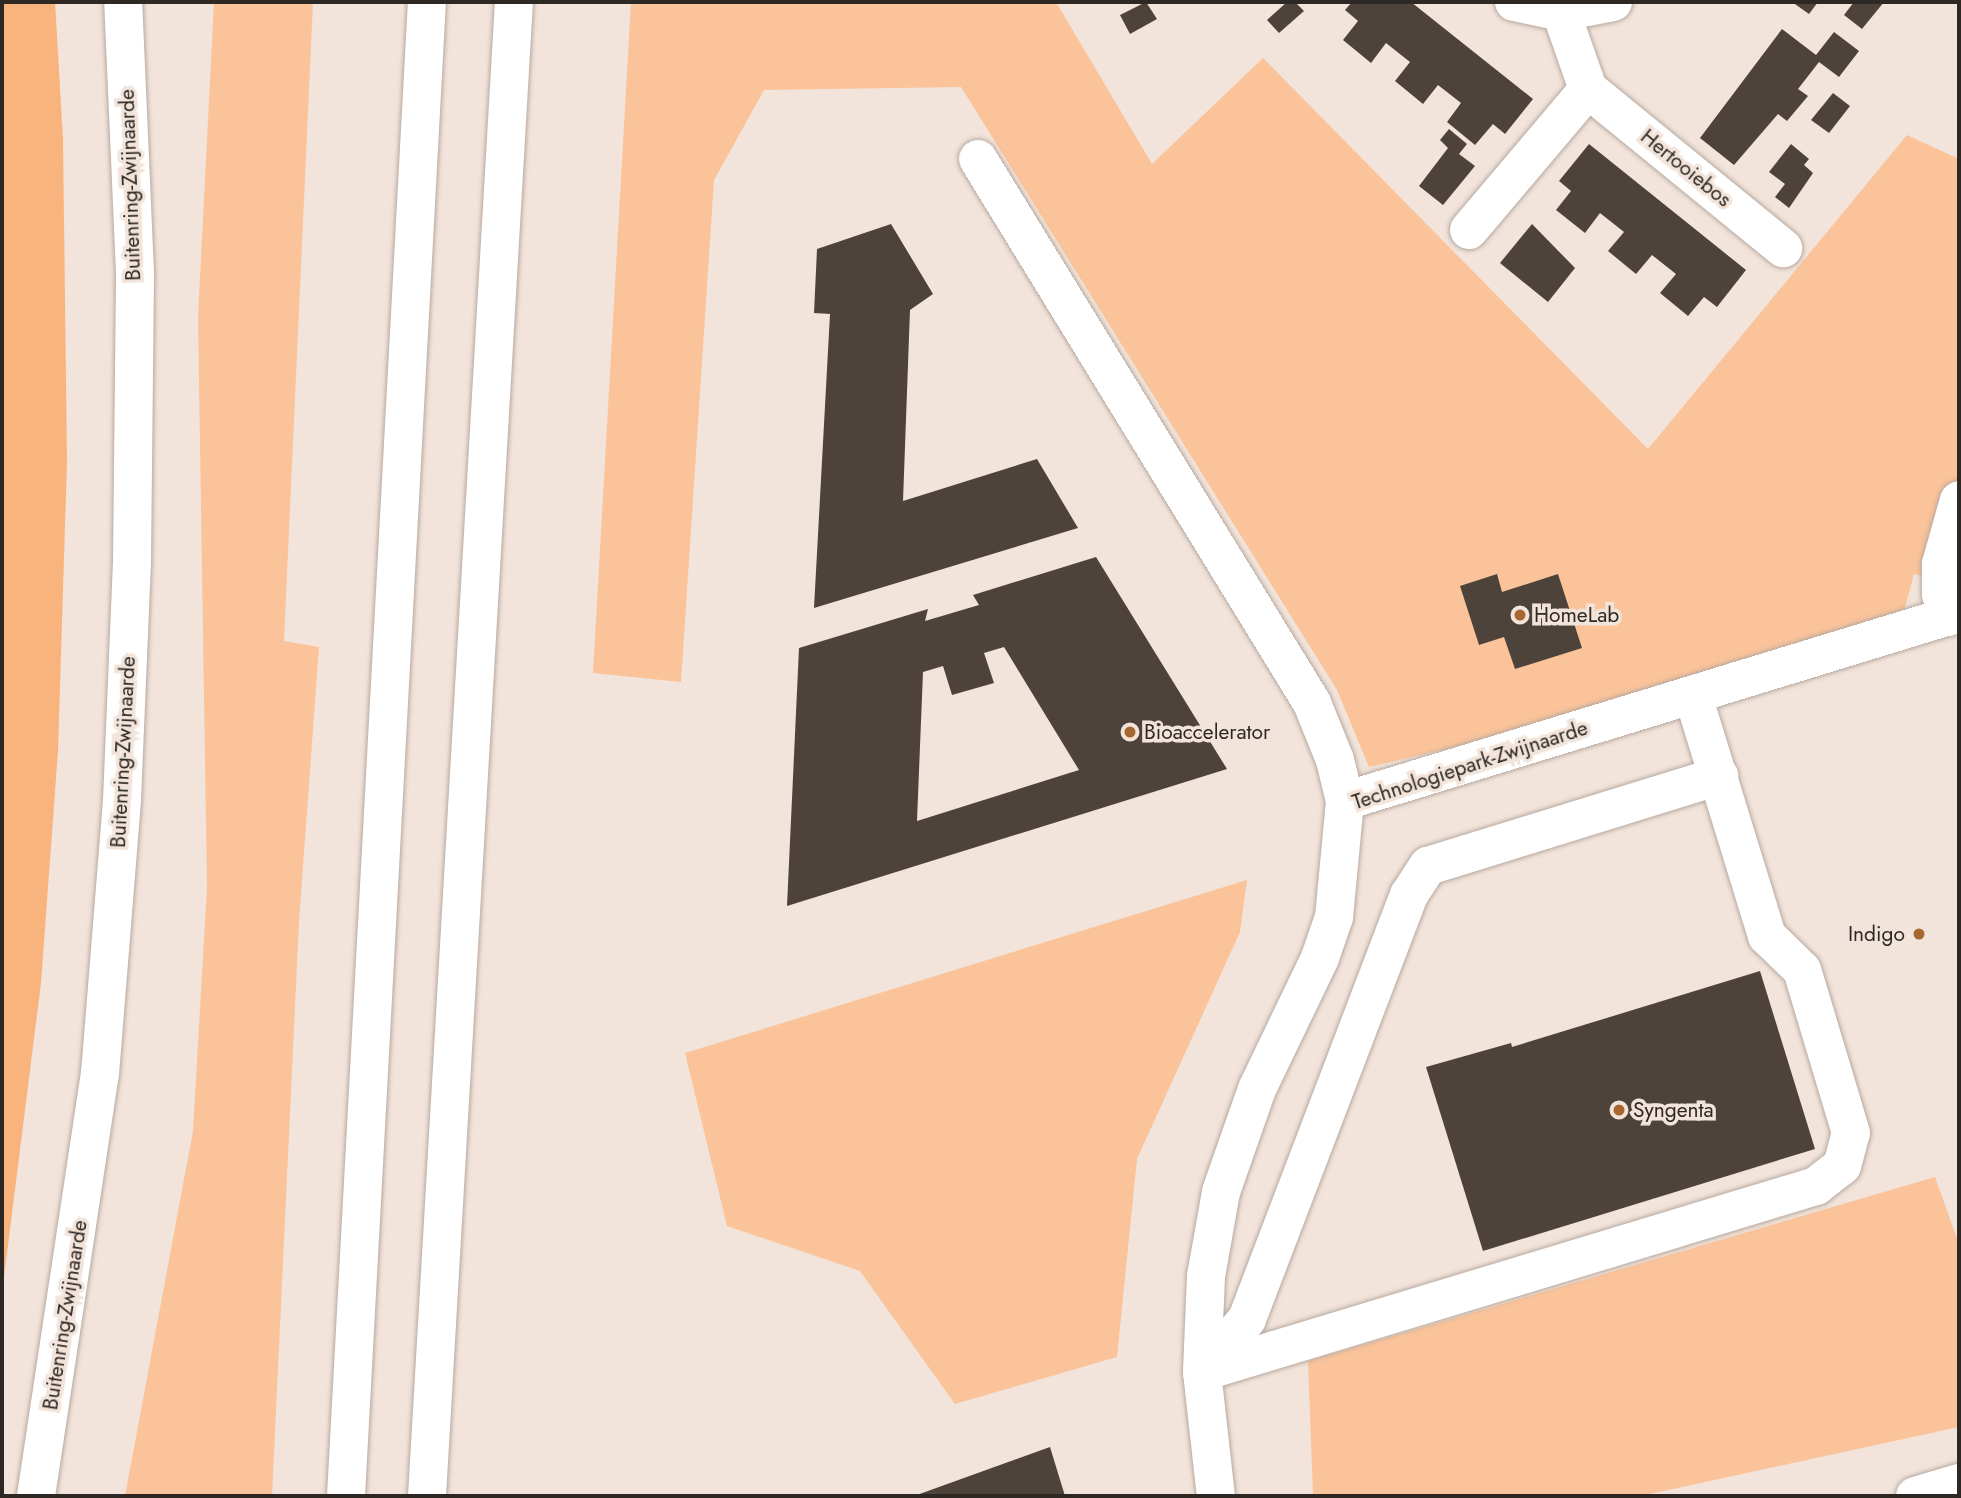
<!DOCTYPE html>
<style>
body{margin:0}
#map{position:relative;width:1961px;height:1498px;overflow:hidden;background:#f2e4da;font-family:Jost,sans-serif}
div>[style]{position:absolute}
.green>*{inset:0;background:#fac39a}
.water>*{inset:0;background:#f9b47e}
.building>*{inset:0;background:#4e433b}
.roads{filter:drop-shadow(0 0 2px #b7a9a0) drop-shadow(0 0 2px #b7a9a0)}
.minor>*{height:38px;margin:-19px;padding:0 19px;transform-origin:19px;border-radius:19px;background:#fff}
.highway>*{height:38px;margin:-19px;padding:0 19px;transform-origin:19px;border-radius:19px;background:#fff}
.dots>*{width:19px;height:19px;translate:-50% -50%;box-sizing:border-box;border:4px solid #f2e4da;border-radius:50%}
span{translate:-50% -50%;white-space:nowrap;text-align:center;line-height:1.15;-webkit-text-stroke:7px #f2e4da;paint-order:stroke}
.street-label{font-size:21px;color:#2d2824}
.poi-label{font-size:21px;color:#2d2824}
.left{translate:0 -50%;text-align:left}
.right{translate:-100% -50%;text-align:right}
.frame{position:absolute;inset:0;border:4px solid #2d2824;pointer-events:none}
</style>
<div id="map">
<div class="green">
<i style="clip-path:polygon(214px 2px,313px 2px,284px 641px,319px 647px,299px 922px,272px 1496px,125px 1496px,193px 1131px,207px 887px,198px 317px)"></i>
<i style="clip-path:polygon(631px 2px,1056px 2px,1152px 164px,1263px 58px,1648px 449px,1907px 135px,1959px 159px,1959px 581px,1914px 574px,1903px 615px,1728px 663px,1735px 682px,1369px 767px,1337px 690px,961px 87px,764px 90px,714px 180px,681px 682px,593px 673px)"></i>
<i style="clip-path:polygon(1247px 880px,1240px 932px,1137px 1159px,1117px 1357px,955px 1404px,860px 1271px,727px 1226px,685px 1053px)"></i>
<i style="clip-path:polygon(1935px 1177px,1959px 1244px,1959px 1427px,1641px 1496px,1313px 1496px,1308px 1361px)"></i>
</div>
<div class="water">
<i style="clip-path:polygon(2px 2px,55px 2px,63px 139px,67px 461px,58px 751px,41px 983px,2px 1293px)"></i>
</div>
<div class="building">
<i style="clip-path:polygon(1146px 2px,1157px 19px,1130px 34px,1120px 15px)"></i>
<i style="clip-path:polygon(1287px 2px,1295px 2px,1304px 11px,1279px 33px,1267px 20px)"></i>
<i style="clip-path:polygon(1352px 2px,1411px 2px,1533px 99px,1505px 134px,1493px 124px,1475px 145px,1447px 122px,1461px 103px,1438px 85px,1423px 104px,1395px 81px,1410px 62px,1386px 43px,1371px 63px,1343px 40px,1358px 21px,1345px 10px)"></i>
<i style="clip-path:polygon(1792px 2px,1818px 2px,1809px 14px)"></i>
<i style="clip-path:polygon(1854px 2px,1884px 2px,1862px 29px,1844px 15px)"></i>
<i style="clip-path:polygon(1782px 29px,1816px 55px,1834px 32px,1859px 51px,1839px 77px,1819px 62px,1798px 89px,1808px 96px,1787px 121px,1778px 114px,1734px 165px,1700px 138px)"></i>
<i style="clip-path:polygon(1833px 93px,1850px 106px,1829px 133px,1811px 120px)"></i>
<i style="clip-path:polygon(1449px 129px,1467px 144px,1459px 154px,1475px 166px,1443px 205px,1419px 186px,1448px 148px,1440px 140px)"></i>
<i style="clip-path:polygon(1589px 144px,1746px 270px,1717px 307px,1704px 297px,1688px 316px,1660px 293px,1676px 274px,1652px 255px,1636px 274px,1608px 251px,1624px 232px,1600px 213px,1585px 233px,1556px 210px,1571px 191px,1559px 181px)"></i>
<i style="clip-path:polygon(1791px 144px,1809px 159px,1804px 165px,1813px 173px,1789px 208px,1775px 197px,1785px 184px,1769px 172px)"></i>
<i style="clip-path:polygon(891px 224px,933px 294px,910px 310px,903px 501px,1037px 459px,1078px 528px,814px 608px,830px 314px,814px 313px,817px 249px)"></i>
<i style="clip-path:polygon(1532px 224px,1575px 268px,1548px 302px,1500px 263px)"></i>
<i style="clip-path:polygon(evenodd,1096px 557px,1227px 769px,787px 906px,799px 648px,928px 609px,925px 621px,979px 605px,973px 595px,1096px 557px,1004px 647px,1079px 770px,917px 821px,923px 672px,943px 666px,952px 695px,994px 683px,984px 653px,1004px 647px)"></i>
<i style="clip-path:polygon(1497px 574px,1502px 592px,1558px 574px,1582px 648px,1515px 669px,1504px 637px,1479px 645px,1460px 586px)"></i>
<i style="clip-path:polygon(1760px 971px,1815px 1149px,1483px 1251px,1426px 1067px,1511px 1043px,1512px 1047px)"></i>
<i style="clip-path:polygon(1050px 1447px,1065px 1496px,914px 1496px)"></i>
</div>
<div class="roads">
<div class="minor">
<i style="left:1514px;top:2px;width:48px;rotate:12deg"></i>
<i style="left:1561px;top:12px;width:53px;rotate:-10.9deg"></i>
<i style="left:1561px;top:12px;width:82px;rotate:70.7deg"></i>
<i style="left:1588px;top:89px;width:252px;rotate:39.2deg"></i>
<i style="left:978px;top:159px;width:638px;rotate:58.45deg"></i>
<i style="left:1312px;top:703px;width:61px;rotate:68deg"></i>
<i style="left:1335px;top:760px;width:42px;rotate:76.3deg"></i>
<i style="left:1345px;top:801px;width:117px;rotate:95.4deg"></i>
<i style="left:1334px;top:917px;width:43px;rotate:108.9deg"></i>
<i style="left:1320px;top:958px;width:145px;rotate:115.7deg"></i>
<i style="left:1257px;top:1089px;width:109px;rotate:109.3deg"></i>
<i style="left:1221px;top:1192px;width:85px;rotate:100.1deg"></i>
<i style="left:1206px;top:1276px;width:96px;rotate:92.4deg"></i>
<i style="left:1202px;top:1372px;width:125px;rotate:83.6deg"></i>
<i style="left:1469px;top:230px;width:185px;rotate:-49.8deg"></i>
<i style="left:1948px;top:617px;width:24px;rotate:-107deg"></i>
<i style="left:1941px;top:594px;width:30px;rotate:-90deg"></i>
<i style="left:1941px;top:564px;width:66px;rotate:-74.3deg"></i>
<i style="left:1345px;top:801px;width:642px;rotate:-17.02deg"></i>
<i style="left:1202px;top:1372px;width:642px;rotate:-16.85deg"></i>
<i style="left:1816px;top:1186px;width:33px;rotate:-38deg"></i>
<i style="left:1842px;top:1166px;width:34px;rotate:-75deg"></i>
<i style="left:1851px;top:1133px;width:170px;rotate:-106.7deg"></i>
<i style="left:1802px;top:970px;width:49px;rotate:-135.8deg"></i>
<i style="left:1767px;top:936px;width:252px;rotate:-107.1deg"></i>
<i style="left:1202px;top:1372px;width:70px;rotate:-49.7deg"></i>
<i style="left:1247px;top:1319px;width:454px;rotate:-69.1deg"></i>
<i style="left:1409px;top:895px;width:35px;rotate:-57deg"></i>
<i style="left:1428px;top:866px;width:305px;rotate:-17.2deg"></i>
<i style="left:1915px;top:1496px;width:46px;rotate:-16.5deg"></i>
</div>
<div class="highway">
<i style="left:36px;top:1496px;width:427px;rotate:-81.4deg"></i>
<i style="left:100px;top:1074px;width:275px;rotate:-85.4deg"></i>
<i style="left:122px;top:800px;width:238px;rotate:-87.6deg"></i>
<i style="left:132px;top:562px;width:289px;rotate:-89.4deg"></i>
<i style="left:135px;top:273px;width:271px;rotate:-92.5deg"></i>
<i style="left:346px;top:1496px;width:1496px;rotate:-86.9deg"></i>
<i style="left:427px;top:1496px;width:1497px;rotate:-86.67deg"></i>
</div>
</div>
<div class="dots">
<i style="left:1520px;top:615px;background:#a76730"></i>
<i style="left:1130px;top:732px;background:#a76730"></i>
<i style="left:1919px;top:934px;background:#a76730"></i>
<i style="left:1619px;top:1110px;background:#a76730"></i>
</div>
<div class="street-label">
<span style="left:1686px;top:168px;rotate:39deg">Hertooiebos</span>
<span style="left:130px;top:185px;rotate:-92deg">Buitenring-Zwijnaarde</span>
<span style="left:123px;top:752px;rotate:-87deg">Buitenring-Zwijnaarde</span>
<span style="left:1470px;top:765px;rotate:-18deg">Technologiepark-Zwijnaarde</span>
<span style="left:65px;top:1315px;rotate:-81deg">Buitenring-Zwijnaarde</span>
</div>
<div class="poi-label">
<span class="left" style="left:1534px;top:615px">HomeLab</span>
<span class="left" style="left:1144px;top:732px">Bioaccelerator</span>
<span class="right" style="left:1905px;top:934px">Indigo</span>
<span class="left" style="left:1633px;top:1110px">Syngenta</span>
</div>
<div class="frame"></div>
</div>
